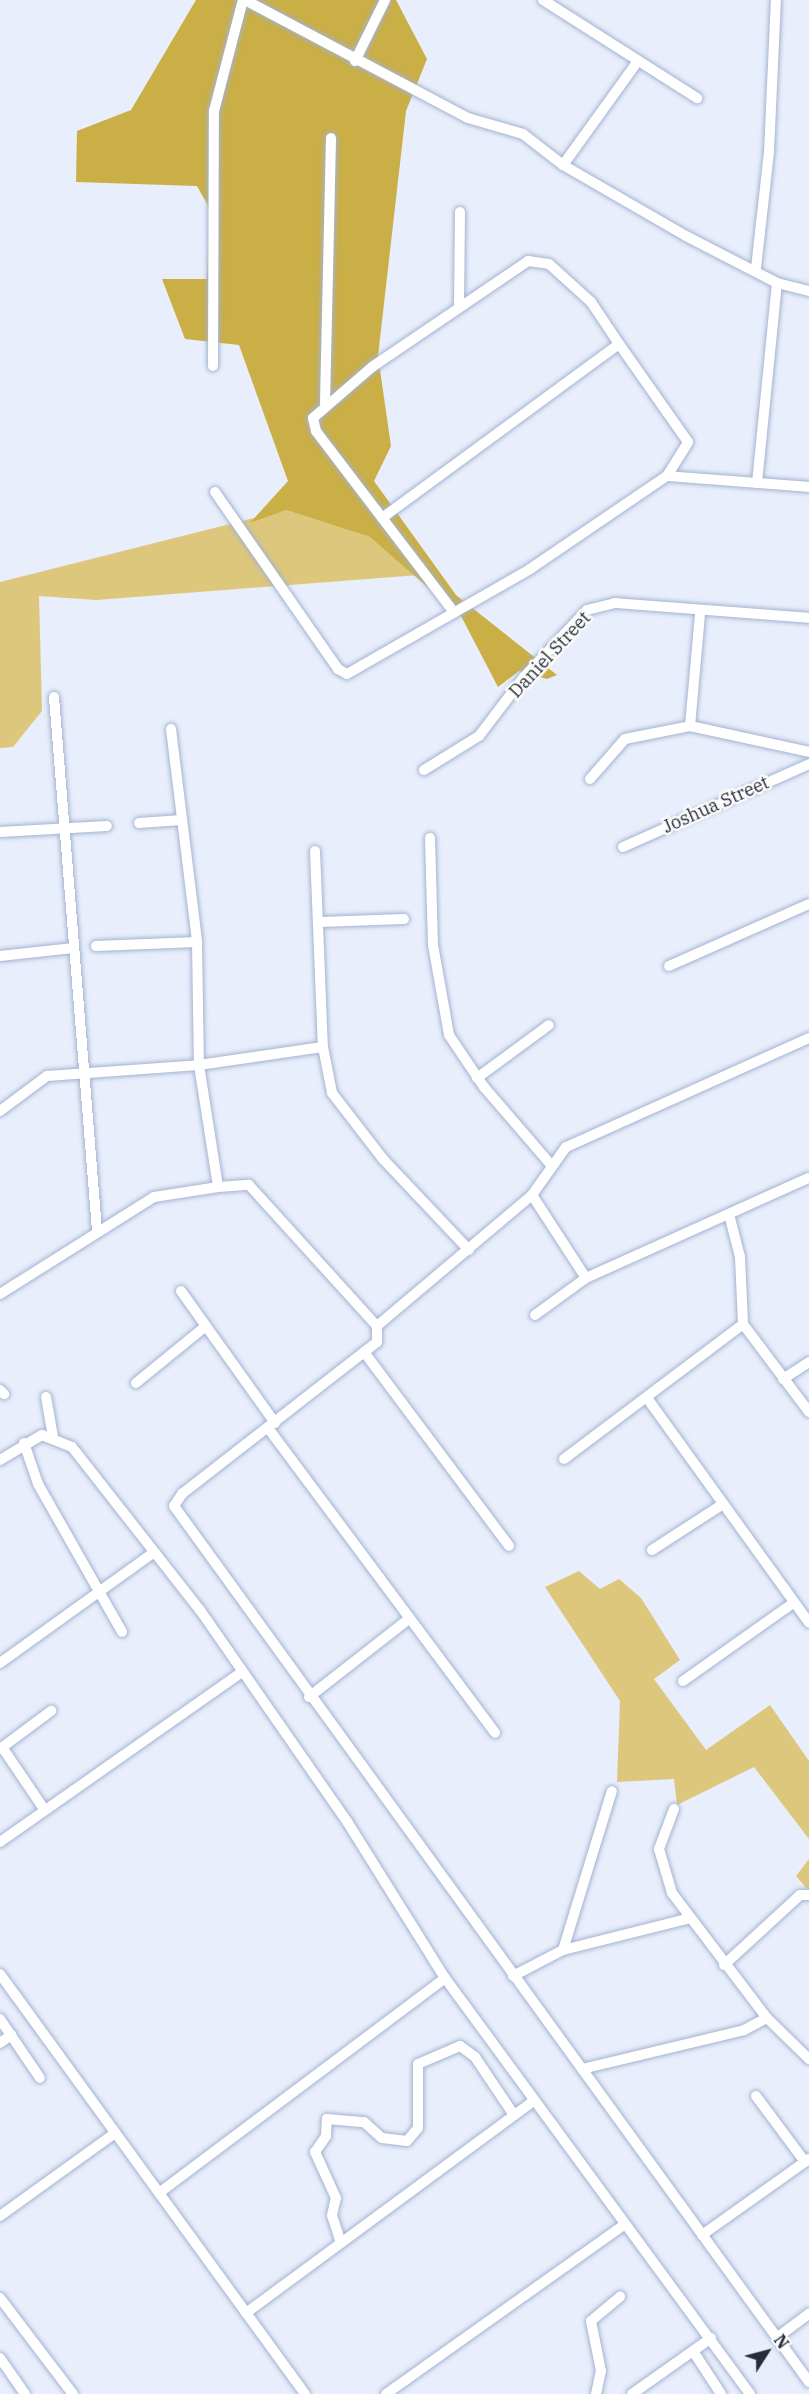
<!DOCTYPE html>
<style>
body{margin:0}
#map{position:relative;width:809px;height:2394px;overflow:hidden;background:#e8eefb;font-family:"IBM Plex Serif",serif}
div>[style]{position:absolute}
.green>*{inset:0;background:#dcc77d}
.forest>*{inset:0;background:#caae46}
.roads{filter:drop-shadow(0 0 2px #a3b3d1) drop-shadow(0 0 2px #a3b3d1)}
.minor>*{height:10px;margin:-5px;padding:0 5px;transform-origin:5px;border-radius:5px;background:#fff}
span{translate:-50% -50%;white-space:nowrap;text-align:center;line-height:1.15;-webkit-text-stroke:5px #fbfbfb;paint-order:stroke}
.street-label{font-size:18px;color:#262c38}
.north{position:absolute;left:737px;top:2322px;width:60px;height:60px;-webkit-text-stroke:4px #fbfbfb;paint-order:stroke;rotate:54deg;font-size:16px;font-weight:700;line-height:24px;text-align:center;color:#262c38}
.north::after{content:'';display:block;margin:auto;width:21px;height:27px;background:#262c38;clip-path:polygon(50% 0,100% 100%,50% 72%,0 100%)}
</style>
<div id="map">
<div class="green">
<i style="clip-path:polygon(286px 510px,370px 537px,419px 575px,96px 600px,39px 596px,42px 711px,13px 747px,0 748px,0 582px)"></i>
<i style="clip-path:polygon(579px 1571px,600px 1589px,619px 1579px,641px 1598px,680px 1660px,654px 1679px,706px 1750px,770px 1705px,809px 1761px,809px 1839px,754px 1767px,677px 1805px,674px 1779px,617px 1782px,620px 1701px,545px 1587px)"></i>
<i style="clip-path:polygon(809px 1859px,809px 1891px,796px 1876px)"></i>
</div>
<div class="forest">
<i style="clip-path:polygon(196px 0,396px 0,427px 59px,406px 111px,378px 356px,391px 446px,374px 481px,456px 595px,557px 675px,547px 679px,519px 671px,498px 687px,461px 616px,370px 537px,286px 510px,250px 523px,288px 481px,239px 345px,185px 339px,162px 279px,207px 279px,210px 209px,197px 186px,76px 182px,77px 131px,131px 110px)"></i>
</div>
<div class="roads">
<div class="minor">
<i style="left:245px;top:0;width:252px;rotate:27.9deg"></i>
<i style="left:468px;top:118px;width:57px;rotate:16.2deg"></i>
<i style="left:523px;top:134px;width:51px;rotate:37.8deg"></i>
<i style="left:563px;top:165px;width:142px;rotate:30deg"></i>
<i style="left:686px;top:236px;width:102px;rotate:27.3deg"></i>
<i style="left:777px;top:283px;width:33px;rotate:14deg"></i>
<i style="left:543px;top:0;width:183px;rotate:32.5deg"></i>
<i style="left:355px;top:61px;width:68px;rotate:-63.8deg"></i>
<i style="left:563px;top:165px;width:128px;rotate:-54.2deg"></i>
<i style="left:756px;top:268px;width:117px;rotate:-83.6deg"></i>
<i style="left:769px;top:152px;width:152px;rotate:-87.4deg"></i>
<i style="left:459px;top:307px;width:95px;rotate:-89.4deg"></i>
<i style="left:213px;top:366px;width:255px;rotate:-89.8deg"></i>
<i style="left:214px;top:111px;width:115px;rotate:-75.4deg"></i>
<i style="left:325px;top:403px;width:265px;rotate:-88.7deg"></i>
<i style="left:667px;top:476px;width:142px;rotate:4.4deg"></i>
<i style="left:757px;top:483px;width:201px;rotate:-84.3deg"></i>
<i style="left:215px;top:492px;width:216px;rotate:55.2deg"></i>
<i style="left:338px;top:669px;width:10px;rotate:29deg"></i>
<i style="left:347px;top:674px;width:211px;rotate:-29.8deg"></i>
<i style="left:530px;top:569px;width:166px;rotate:-34.2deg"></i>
<i style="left:667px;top:476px;width:40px;rotate:-58deg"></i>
<i style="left:688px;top:442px;width:120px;rotate:-125.1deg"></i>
<i style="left:619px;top:344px;width:294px;rotate:143.7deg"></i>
<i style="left:453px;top:611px;width:226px;rotate:-127.3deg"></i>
<i style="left:316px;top:431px;width:13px;rotate:-103deg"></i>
<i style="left:313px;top:418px;width:78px;rotate:-40.8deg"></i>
<i style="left:372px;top:367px;width:189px;rotate:-34.2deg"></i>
<i style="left:528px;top:261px;width:21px;rotate:8deg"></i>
<i style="left:549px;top:264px;width:57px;rotate:42.1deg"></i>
<i style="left:591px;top:302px;width:50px;rotate:56.3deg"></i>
<i style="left:54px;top:697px;width:535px;rotate:85.39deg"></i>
<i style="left:690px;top:726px;width:122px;rotate:12.3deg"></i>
<i style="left:171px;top:729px;width:215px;rotate:83deg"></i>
<i style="left:197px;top:942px;width:123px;rotate:89.1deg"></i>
<i style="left:199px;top:1065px;width:123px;rotate:81.1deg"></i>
<i style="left:218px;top:1187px;width:31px;rotate:-4deg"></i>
<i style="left:249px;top:1185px;width:190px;rotate:47.8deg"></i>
<i style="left:424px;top:770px;width:65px;rotate:-31.7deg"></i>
<i style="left:479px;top:736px;width:74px;rotate:-52.7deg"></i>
<i style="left:524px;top:677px;width:92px;rotate:-46.8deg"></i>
<i style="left:587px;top:610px;width:29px;rotate:-14deg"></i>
<i style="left:615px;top:603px;width:195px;rotate:4.4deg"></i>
<i style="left:590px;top:779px;width:53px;rotate:-48.8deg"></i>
<i style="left:625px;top:739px;width:66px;rotate:-11.3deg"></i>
<i style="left:690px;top:726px;width:113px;rotate:-84.9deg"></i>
<i style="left:139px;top:823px;width:43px;rotate:-4deg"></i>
<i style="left:0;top:832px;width:107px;rotate:-3.2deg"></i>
<i style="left:430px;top:838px;width:107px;rotate:88.4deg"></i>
<i style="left:433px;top:945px;width:91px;rotate:79.9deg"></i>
<i style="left:449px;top:1035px;width:63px;rotate:56.1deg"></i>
<i style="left:484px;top:1087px;width:104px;rotate:49.3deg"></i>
<i style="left:623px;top:847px;width:204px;rotate:-24deg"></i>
<i style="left:315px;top:851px;width:196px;rotate:87.7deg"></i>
<i style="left:320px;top:922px;width:84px;rotate:-2deg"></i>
<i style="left:96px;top:946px;width:101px;rotate:-2.3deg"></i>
<i style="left:0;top:956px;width:74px;rotate:-6.2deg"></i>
<i style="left:669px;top:966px;width:153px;rotate:-23.9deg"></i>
<i style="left:809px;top:1038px;width:266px;rotate:155.8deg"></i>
<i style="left:566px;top:1147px;width:59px;rotate:125.3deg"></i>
<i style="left:532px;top:1195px;width:203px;rotate:139.8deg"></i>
<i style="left:377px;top:1326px;width:16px;rotate:90deg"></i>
<i style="left:377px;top:1342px;width:247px;rotate:142.1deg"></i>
<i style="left:182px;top:1494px;width:14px;rotate:124deg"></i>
<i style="left:174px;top:1506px;width:1082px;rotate:54.06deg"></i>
<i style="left:477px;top:1078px;width:89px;rotate:-36.4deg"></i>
<i style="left:0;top:1111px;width:59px;rotate:-36.7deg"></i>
<i style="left:47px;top:1076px;width:152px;rotate:-4.1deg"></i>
<i style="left:199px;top:1065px;width:125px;rotate:-8.3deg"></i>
<i style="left:323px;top:1047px;width:47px;rotate:78.9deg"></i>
<i style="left:332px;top:1093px;width:83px;rotate:52.3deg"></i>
<i style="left:383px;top:1159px;width:125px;rotate:46.6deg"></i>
<i style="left:532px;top:1195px;width:99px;rotate:57deg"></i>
<i style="left:730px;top:1218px;width:40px;rotate:75.6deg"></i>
<i style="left:740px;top:1257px;width:67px;rotate:87.4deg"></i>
<i style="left:743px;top:1324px;width:110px;rotate:53.1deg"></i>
<i style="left:181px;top:1291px;width:162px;rotate:54.5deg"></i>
<i style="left:0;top:1294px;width:182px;rotate:-32.2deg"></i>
<i style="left:154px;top:1197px;width:65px;rotate:-8.9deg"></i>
<i style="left:535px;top:1315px;width:63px;rotate:-36deg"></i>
<i style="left:586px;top:1278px;width:244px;rotate:-24.2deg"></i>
<i style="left:364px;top:1352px;width:242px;rotate:53.2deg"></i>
<i style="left:783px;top:1379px;width:31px;rotate:-33deg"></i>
<i style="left:136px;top:1383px;width:90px;rotate:-39.2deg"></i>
<i style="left:0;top:1390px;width:6px;rotate:45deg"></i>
<i style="left:46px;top:1397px;width:39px;rotate:80deg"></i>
<i style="left:647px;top:1398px;width:277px;rotate:54.2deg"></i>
<i style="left:268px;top:1428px;width:380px;rotate:53.3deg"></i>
<i style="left:24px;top:1443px;width:43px;rotate:71.1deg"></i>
<i style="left:38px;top:1484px;width:170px;rotate:60.4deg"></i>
<i style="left:564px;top:1459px;width:224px;rotate:-37deg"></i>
<i style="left:0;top:1460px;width:49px;rotate:-30.8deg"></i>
<i style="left:42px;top:1435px;width:32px;rotate:22deg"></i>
<i style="left:72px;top:1447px;width:207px;rotate:51.9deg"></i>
<i style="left:200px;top:1610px;width:259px;rotate:55.2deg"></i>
<i style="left:348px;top:1823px;width:183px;rotate:58deg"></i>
<i style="left:445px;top:1978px;width:516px;rotate:53.75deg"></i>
<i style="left:652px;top:1550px;width:81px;rotate:-32.9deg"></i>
<i style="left:0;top:1663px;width:188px;rotate:-35.7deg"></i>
<i style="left:683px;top:1681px;width:135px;rotate:-35.3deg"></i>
<i style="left:309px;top:1697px;width:127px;rotate:-38deg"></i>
<i style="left:2px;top:1747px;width:75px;rotate:55.9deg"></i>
<i style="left:0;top:1749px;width:64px;rotate:-36.7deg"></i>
<i style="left:674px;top:1809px;width:43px;rotate:110.6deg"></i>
<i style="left:659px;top:1849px;width:46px;rotate:73.5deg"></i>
<i style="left:672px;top:1893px;width:157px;rotate:52.8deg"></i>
<i style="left:0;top:1842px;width:296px;rotate:-35.1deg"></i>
<i style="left:563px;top:1950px;width:166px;rotate:-72.9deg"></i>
<i style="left:724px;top:1965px;width:103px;rotate:-42.6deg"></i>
<i style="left:800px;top:1895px;width:9px"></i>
<i style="left:0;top:1974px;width:519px;rotate:54.01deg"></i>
<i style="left:513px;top:1976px;width:56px;rotate:-27.5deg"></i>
<i style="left:563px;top:1950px;width:127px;rotate:-14.1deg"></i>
<i style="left:0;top:2019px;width:71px;rotate:55.9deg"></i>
<i style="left:0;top:2043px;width:14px;rotate:-36deg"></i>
<i style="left:582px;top:2069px;width:167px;rotate:-13.5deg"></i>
<i style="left:744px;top:2030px;width:26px;rotate:-28deg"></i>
<i style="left:767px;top:2018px;width:59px;rotate:44.3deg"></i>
<i style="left:756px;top:2096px;width:82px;rotate:53.4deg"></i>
<i style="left:159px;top:2193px;width:358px;rotate:-36.9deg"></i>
<i style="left:0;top:2216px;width:142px;rotate:-35.8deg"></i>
<i style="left:702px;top:2235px;width:131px;rotate:-35.4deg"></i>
<i style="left:341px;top:2243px;width:29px;rotate:-108deg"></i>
<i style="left:332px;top:2215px;width:17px;rotate:-77deg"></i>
<i style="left:336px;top:2198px;width:51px;rotate:-114.5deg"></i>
<i style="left:315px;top:2152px;width:19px;rotate:-55deg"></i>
<i style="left:326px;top:2136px;width:17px;rotate:-87deg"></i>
<i style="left:327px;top:2119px;width:37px;rotate:5deg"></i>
<i style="left:364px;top:2122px;width:24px;rotate:42deg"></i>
<i style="left:382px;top:2138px;width:25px;rotate:7deg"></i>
<i style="left:407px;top:2141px;width:17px;rotate:-50deg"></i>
<i style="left:418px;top:2128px;width:64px;rotate:-90deg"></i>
<i style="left:418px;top:2064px;width:46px;rotate:-23.2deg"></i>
<i style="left:460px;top:2046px;width:19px;rotate:36deg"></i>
<i style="left:475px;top:2057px;width:70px;rotate:56.1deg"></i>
<i style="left:0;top:2298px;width:121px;rotate:52.8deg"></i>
<i style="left:246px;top:2313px;width:358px;rotate:-36.4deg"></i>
<i style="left:778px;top:2337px;width:39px;rotate:-37deg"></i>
<i style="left:693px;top:2351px;width:51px;rotate:56.9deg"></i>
<i style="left:0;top:2358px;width:44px;rotate:55.2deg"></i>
<i style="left:386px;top:2394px;width:293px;rotate:-35.4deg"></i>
<i style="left:596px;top:2394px;width:24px;rotate:-78deg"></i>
<i style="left:601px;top:2371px;width:51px;rotate:-101.3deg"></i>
<i style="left:591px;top:2321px;width:38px;rotate:-40deg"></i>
<i style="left:632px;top:2394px;width:97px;rotate:-35.3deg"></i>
</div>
</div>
<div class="street-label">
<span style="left:550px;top:655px;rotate:-47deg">Daniel Street</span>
<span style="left:716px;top:805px;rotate:-24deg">Joshua Street</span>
</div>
<div class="north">N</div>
</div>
